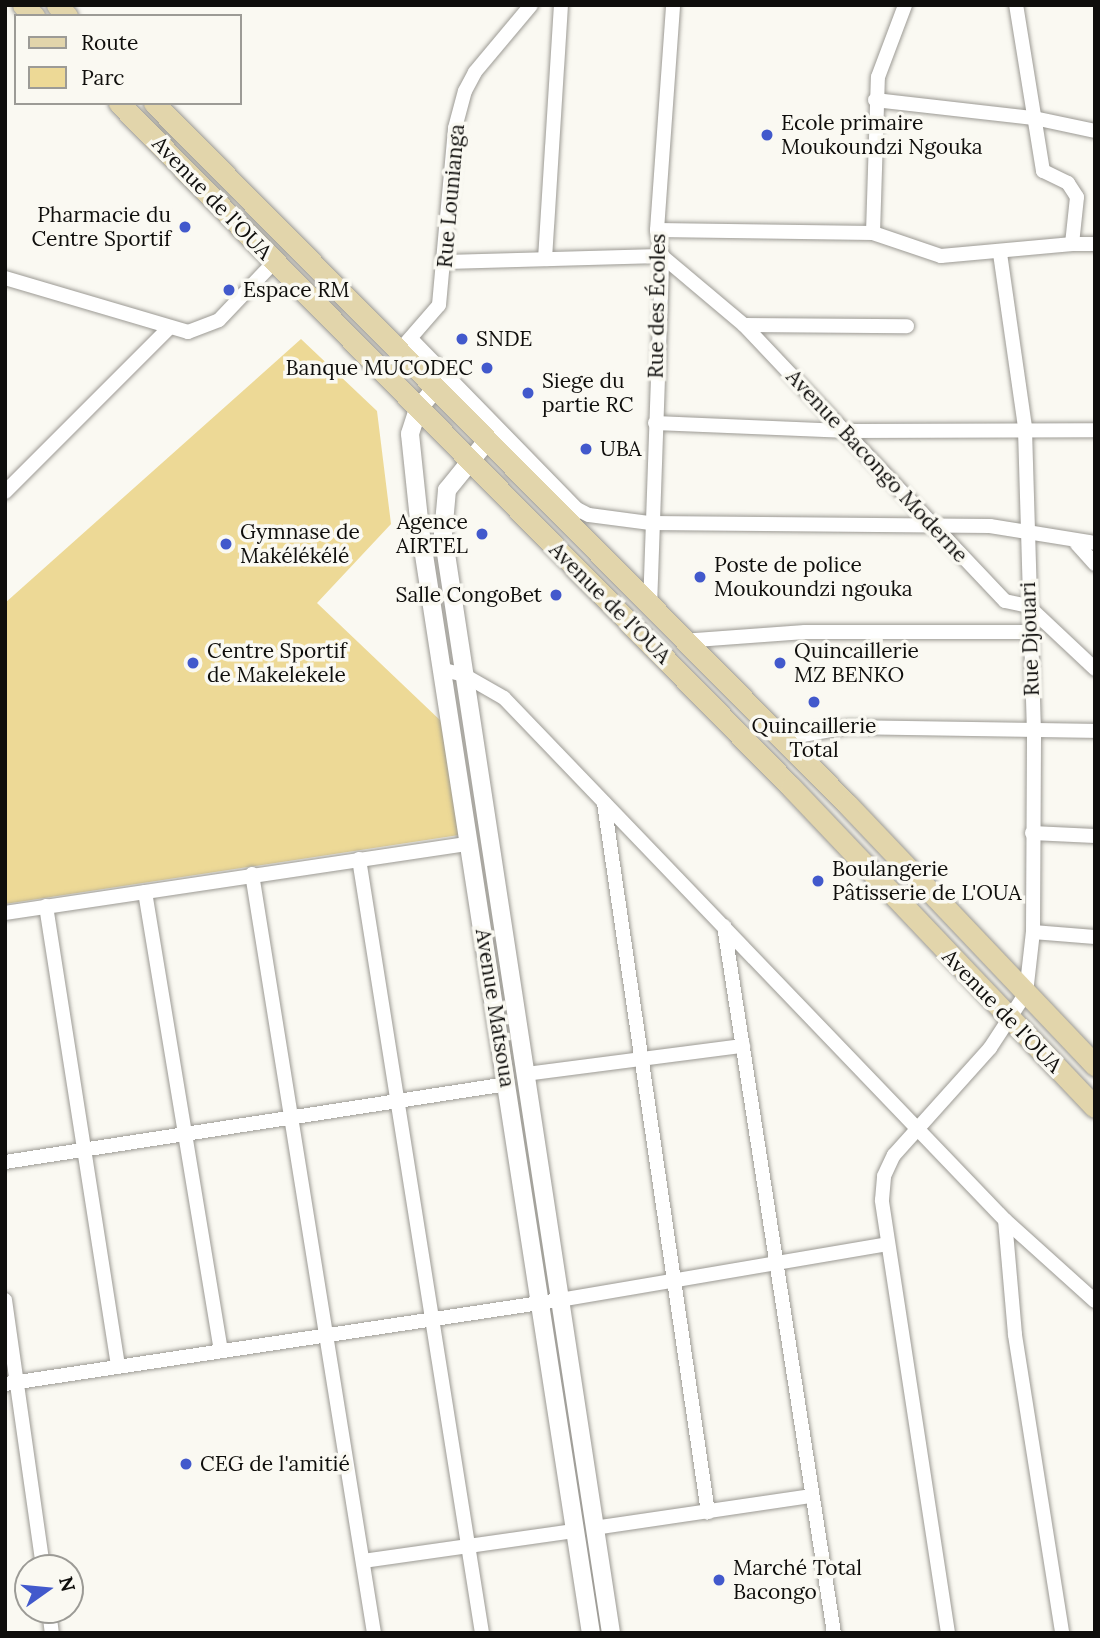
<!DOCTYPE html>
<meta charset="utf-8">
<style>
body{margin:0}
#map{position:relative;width:1100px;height:1638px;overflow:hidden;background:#faf9f2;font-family:Lora,serif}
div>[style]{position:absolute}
.green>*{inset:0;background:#edd996}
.roads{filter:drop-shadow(0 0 2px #9c9a94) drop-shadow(0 0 2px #9c9a94)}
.minor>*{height:14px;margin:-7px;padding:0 7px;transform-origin:7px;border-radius:7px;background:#fff}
.tertiary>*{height:18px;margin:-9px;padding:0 9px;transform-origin:9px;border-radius:9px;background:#fff}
.primary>*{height:21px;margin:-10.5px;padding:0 10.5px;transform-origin:10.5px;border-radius:10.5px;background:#e2d5ab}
.dots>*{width:19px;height:19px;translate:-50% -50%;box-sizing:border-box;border:4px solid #faf9f2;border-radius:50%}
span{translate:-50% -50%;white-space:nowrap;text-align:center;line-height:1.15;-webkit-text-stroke:7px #faf9f2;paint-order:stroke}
.poi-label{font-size:21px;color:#0f0e0c}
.left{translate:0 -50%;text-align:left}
.right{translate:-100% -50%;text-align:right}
.street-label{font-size:21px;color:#0f0e0c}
.frame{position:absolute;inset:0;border:7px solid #0f0e0c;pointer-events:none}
.legend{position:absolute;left:14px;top:14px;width:228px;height:91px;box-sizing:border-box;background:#faf9f2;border:2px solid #9c9b96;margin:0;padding:9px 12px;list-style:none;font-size:21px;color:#0f0e0c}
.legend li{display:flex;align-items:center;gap:14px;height:35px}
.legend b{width:35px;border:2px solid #9c9b96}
.north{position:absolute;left:14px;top:1554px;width:70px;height:70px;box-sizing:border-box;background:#faf9f2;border:2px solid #9c9b96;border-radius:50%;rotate:75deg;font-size:19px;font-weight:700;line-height:28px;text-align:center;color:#0f0e0c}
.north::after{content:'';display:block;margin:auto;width:24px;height:32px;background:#4259cc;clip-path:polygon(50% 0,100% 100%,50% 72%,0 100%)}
</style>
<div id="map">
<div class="green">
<i style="clip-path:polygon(301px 339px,377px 411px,391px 524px,317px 603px,442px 722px,459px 835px,5px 904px,5px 603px)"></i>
</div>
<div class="roads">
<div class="minor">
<i style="left:875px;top:100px;width:160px;rotate:6.5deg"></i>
<i style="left:1034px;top:118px;width:62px;rotate:12deg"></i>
<i style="left:657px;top:230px;width:216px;rotate:0.8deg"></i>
<i style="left:873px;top:233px;width:72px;rotate:18.7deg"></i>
<i style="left:941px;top:256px;width:132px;rotate:-5.2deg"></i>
<i style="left:1072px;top:244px;width:47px;rotate:-83.9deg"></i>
<i style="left:1077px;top:197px;width:17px;rotate:-123deg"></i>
<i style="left:1068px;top:183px;width:28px;rotate:-154deg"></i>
<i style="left:1043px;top:171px;width:168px;rotate:-99.2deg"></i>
<i style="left:873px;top:233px;width:156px;rotate:-88.2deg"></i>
<i style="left:878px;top:77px;width:77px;rotate:-69.4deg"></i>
<i style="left:1072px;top:244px;width:23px"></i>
<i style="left:545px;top:259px;width:255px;rotate:-86.4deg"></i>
<i style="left:444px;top:262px;width:218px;rotate:-1.6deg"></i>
<i style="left:662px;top:256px;width:107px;rotate:40.1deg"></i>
<i style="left:744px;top:325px;width:380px;rotate:46.6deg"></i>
<i style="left:1005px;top:601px;width:24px;rotate:12deg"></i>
<i style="left:1028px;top:606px;width:92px;rotate:43.2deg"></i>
<i style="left:5px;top:278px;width:191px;rotate:16.4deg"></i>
<i style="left:188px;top:332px;width:33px;rotate:-21deg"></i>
<i style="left:219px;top:320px;width:80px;rotate:-46.5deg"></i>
<i style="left:744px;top:325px;width:163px;rotate:0.4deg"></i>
<i style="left:411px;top:339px;width:238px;rotate:45.7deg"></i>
<i style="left:577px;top:509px;width:13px;rotate:27deg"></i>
<i style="left:589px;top:515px;width:62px;rotate:7.5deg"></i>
<i style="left:650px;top:523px;width:340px;rotate:0.5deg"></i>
<i style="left:990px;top:526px;width:106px;rotate:9.2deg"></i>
<i style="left:406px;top:343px;width:50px;rotate:-49deg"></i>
<i style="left:439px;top:305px;width:178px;rotate:-84.8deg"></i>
<i style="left:455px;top:128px;width:38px;rotate:-75deg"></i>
<i style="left:465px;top:91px;width:21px;rotate:-62deg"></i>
<i style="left:475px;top:72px;width:87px;rotate:-50.1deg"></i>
<i style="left:655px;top:423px;width:194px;rotate:2.4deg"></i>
<i style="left:849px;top:431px;width:246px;rotate:-0.2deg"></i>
<i style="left:5px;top:492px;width:232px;rotate:-45deg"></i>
<i style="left:1077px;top:544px;width:27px;rotate:48deg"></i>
<i style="left:650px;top:607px;width:351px;rotate:-88deg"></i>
<i style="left:662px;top:256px;width:26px;rotate:-101deg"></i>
<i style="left:657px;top:230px;width:226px;rotate:-85.9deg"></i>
<i style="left:682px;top:641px;width:123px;rotate:-4.2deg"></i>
<i style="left:805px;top:632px;width:223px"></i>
<i style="left:440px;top:669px;width:25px;rotate:14deg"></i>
<i style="left:464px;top:675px;width:46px;rotate:29.9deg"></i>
<i style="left:504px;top:698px;width:724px;rotate:46.18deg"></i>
<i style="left:1005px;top:1220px;width:121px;rotate:42deg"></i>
<i style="left:780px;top:739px;width:70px;rotate:-9.9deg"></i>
<i style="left:849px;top:727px;width:246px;rotate:0.9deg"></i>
<i style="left:604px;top:803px;width:717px;rotate:81.66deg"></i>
<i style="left:1032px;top:833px;width:63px;rotate:2.7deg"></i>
<i style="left:359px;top:859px;width:784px;rotate:80.97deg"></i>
<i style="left:252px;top:874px;width:769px;rotate:80.87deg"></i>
<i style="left:145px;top:892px;width:464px;rotate:80.6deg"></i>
<i style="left:46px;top:906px;width:466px;rotate:81.1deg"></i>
<i style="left:5px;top:913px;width:468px;rotate:-8.5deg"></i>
<i style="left:724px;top:926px;width:716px;rotate:81.16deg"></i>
<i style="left:1033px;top:932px;width:62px;rotate:4.6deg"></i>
<i style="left:526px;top:1074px;width:219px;rotate:-7.4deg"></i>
<i style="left:5px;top:1162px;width:508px;rotate:-8.83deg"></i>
<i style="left:1005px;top:1220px;width:115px;rotate:85deg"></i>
<i style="left:1015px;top:1335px;width:302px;rotate:81deg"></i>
<i style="left:5px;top:1300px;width:271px;rotate:81.9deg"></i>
<i style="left:5px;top:1384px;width:561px;rotate:-8.61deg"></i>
<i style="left:560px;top:1300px;width:331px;rotate:-9.7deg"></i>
<i style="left:594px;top:1528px;width:220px;rotate:-8.4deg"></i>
<i style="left:363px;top:1561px;width:213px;rotate:-8.1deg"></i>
<i style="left:49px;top:1610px;width:23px;rotate:83deg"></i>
<i style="left:948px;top:1633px;width:438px;rotate:-98.7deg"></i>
<i style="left:882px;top:1200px;width:24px;rotate:-85deg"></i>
<i style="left:884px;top:1176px;width:23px;rotate:-65deg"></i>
<i style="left:894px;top:1155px;width:144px;rotate:-48.1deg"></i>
<i style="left:990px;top:1048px;width:66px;rotate:-56.8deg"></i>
<i style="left:1026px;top:993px;width:61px;rotate:-83.5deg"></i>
<i style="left:1033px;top:932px;width:199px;rotate:-89.7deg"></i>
<i style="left:1034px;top:733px;width:306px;rotate:-91.7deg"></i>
<i style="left:1025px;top:427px;width:176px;rotate:-98.2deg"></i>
</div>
<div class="tertiary">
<i style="left:434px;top:390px;width:25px;rotate:130deg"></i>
<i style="left:418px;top:409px;width:26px;rotate:108deg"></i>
<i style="left:410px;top:434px;width:96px;rotate:84deg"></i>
<i style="left:420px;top:529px;width:1117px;rotate:81.2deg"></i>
<i style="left:486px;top:442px;width:62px;rotate:129.1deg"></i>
<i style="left:447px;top:490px;width:44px;rotate:95.2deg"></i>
<i style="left:443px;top:534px;width:1112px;rotate:81.31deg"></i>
</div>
<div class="primary">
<i style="left:23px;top:5px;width:16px;rotate:45deg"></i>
<i style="left:57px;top:5px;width:15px;rotate:48deg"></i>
<i style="left:119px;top:103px;width:959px;rotate:45.51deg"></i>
<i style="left:791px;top:787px;width:441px;rotate:46.5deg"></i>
<i style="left:154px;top:103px;width:987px;rotate:45.33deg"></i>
<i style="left:848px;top:805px;width:359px;rotate:46.5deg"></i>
</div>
</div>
<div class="dots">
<i style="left:767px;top:135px;background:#4259cc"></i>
<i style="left:185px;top:227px;background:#4259cc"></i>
<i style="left:229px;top:290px;background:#4259cc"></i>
<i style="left:462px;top:339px;background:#4259cc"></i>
<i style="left:487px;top:368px;background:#4259cc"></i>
<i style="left:528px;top:393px;background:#4259cc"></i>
<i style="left:586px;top:449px;background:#4259cc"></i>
<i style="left:482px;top:534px;background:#4259cc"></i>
<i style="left:226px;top:544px;background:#4259cc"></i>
<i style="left:700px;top:577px;background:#4259cc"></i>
<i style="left:556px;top:595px;background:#4259cc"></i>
<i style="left:193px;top:663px;background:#4259cc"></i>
<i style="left:780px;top:663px;background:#4259cc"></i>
<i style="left:814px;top:702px;background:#4259cc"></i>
<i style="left:818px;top:881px;background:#4259cc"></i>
<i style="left:186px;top:1464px;background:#4259cc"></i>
<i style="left:719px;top:1580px;background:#4259cc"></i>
</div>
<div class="poi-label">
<span class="left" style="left:781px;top:135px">Ecole primaire<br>Moukoundzi Ngouka</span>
<span class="right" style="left:171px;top:227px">Pharmacie du<br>Centre Sportif</span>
<span class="left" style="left:243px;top:290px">Espace RM</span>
<span class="left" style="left:476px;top:339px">SNDE</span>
<span class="right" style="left:473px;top:368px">Banque MUCODEC</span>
<span class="left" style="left:542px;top:393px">Siege du<br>partie RC</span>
<span class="left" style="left:600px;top:449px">UBA</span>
<span class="right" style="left:468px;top:534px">Agence<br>AIRTEL</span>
<span class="left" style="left:240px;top:544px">Gymnase de<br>Makélékélé</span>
<span class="left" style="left:714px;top:577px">Poste de police<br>Moukoundzi ngouka</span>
<span class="right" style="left:542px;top:595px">Salle CongoBet</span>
<span class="left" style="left:207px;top:663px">Centre Sportif<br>de Makelekele</span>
<span class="left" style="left:794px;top:663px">Quincaillerie<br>MZ BENKO</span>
<span style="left:814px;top:738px">Quincaillerie<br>Total</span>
<span class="left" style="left:832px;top:881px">Boulangerie<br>Pâtisserie de L'OUA</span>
<span class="left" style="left:200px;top:1464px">CEG de l'amitié</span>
<span class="left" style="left:733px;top:1580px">Marché Total<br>Bacongo</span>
</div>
<div class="street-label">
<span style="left:451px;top:196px;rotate:-85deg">Rue Lounianga</span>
<span style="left:212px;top:198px;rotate:46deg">Avenue de l'OUA</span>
<span style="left:657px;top:306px;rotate:-89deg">Rue des Écoles</span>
<span style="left:877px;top:466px;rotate:47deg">Avenue Bacongo Moderne</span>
<span style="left:610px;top:603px;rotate:45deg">Avenue de l'OUA</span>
<span style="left:1030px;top:639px;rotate:-92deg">Rue Djouari</span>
<span style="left:495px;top:1008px;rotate:81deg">Avenue Matsoua</span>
<span style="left:1002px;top:1011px;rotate:46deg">Avenue de l'OUA</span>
</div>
<div class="frame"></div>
<ul class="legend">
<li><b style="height:9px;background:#e2d5ab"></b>Route</li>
<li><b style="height:19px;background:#edd996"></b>Parc</li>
</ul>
<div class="north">N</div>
</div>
